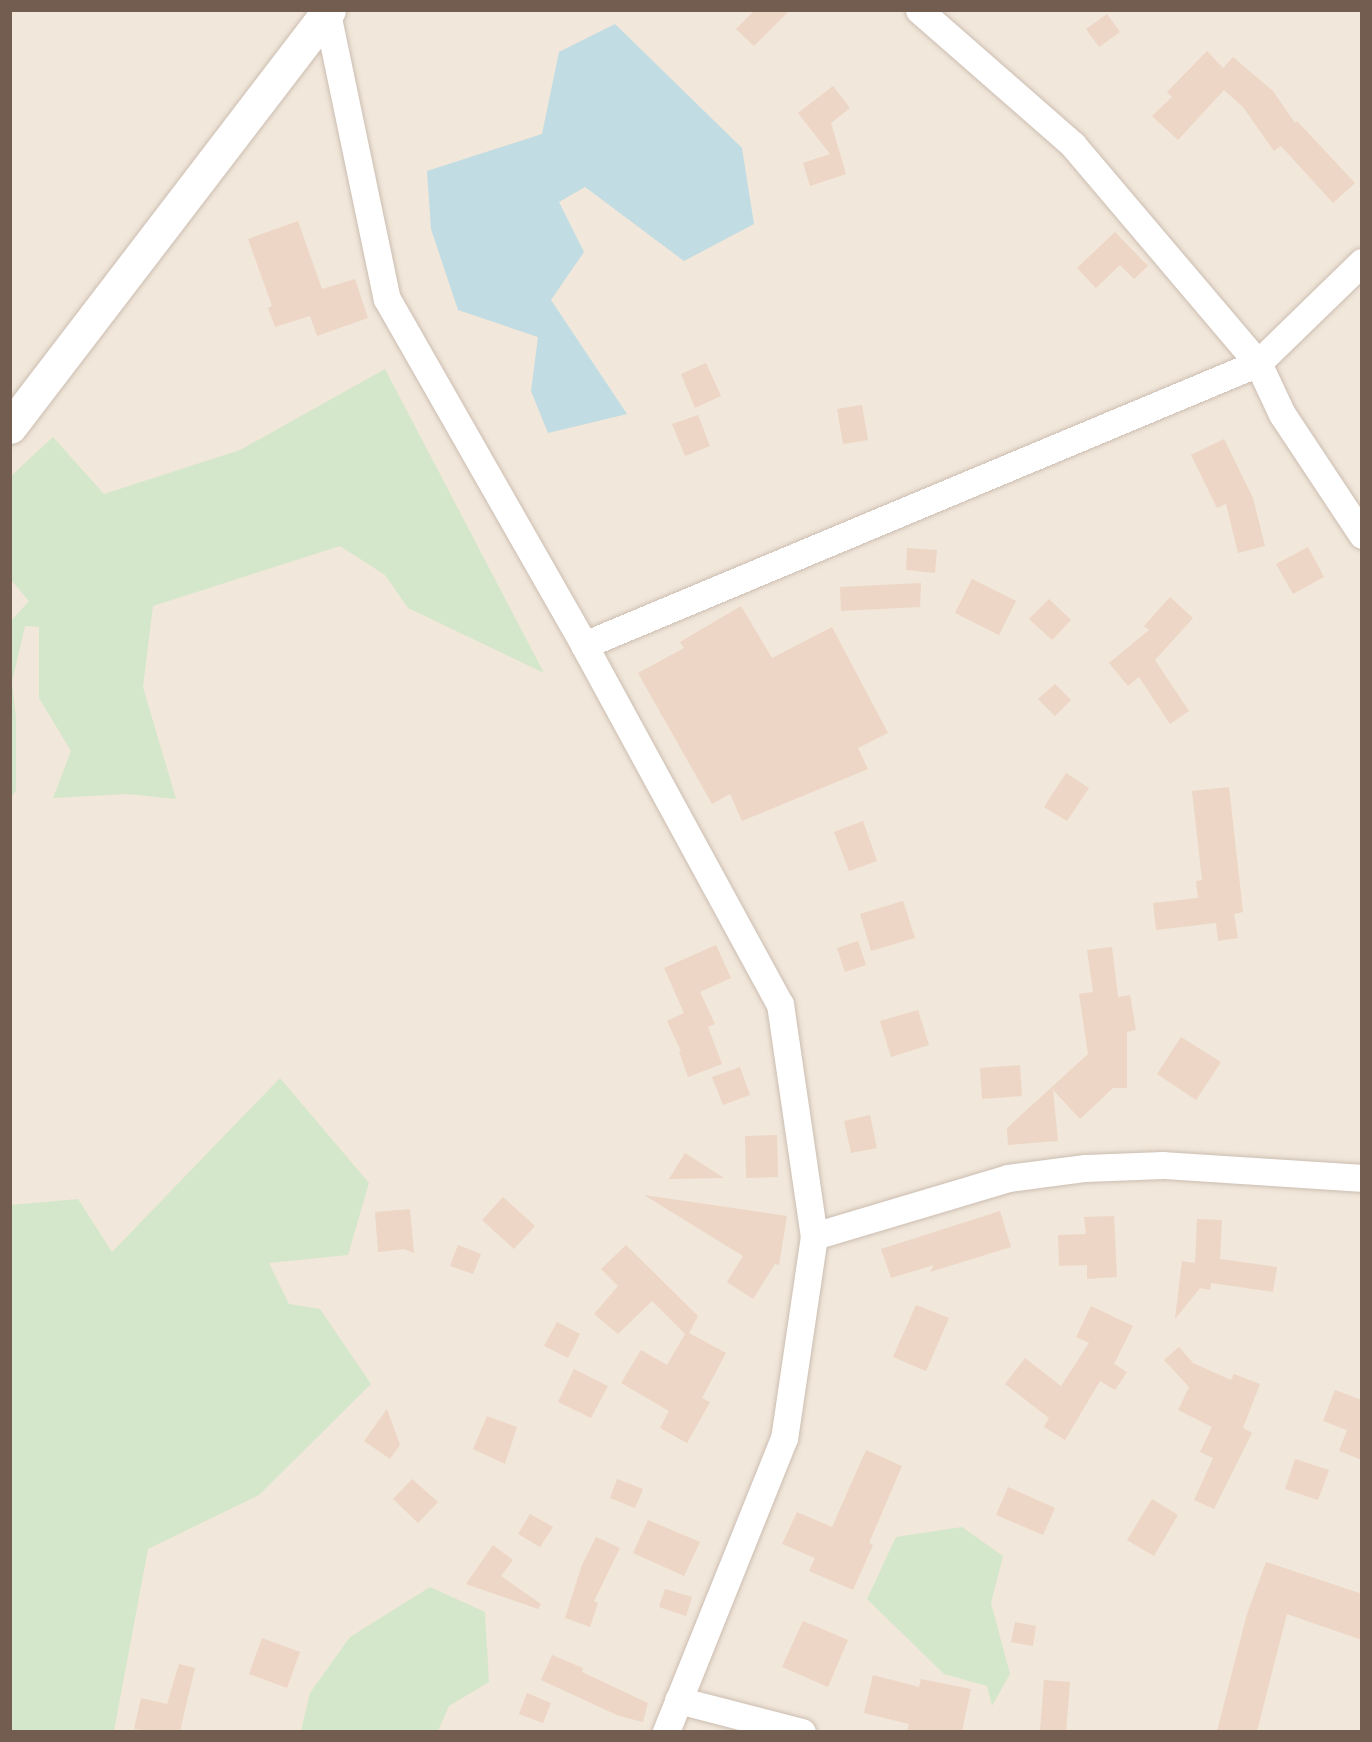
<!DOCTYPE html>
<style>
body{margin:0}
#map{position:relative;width:1372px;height:1742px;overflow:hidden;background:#faf5eb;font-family:Ubuntu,sans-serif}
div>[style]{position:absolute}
.residential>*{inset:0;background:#f1e7da}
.green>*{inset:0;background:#d5e7ca}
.water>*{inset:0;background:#c1dce2}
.building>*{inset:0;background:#edd6c5}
.roads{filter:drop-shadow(0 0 2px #ccbdb1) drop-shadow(0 0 2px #ccbdb1)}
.minor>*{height:27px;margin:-13.5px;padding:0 13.5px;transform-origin:13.5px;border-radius:13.5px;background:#fff}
.tertiary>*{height:33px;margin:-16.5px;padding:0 16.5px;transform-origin:16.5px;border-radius:16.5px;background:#fff}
span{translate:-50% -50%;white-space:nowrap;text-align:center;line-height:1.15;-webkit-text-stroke:4.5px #fdf9f1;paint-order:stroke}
.frame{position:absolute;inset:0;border:12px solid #735d50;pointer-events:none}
</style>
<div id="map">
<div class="residential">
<i style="clip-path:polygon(11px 11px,1361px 11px,1361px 1731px,11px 1731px)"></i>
</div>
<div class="green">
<i style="clip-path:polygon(385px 369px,544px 673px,408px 608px,385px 575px,340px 546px,153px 606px,143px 687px,176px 799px,127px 794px,53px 798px,71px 751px,39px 698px,39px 627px,25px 626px,12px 682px,16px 717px,16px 791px,11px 797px,11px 621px,29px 601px,11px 580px,11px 476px,53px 437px,104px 494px,240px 450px)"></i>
<i style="clip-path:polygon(280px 1078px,369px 1183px,348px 1255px,269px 1263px,289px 1304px,320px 1309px,371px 1384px,259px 1495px,148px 1549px,114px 1731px,11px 1731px,11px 1205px,78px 1199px,112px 1252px)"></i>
<i style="clip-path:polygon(962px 1527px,1003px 1556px,991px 1603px,1010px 1674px,992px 1706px,987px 1686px,944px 1674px,867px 1599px,896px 1537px)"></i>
<i style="clip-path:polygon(430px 1587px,485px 1612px,489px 1682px,449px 1706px,438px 1731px,301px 1731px,310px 1693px,350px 1637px)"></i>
</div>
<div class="water">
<i style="clip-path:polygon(615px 24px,742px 148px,754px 224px,684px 261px,585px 187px,559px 202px,584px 252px,551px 300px,627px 414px,548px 433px,531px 391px,538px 337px,458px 310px,431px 229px,427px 171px,542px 134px,559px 52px)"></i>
</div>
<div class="building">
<i style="clip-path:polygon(755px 10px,790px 10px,754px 46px,736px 29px)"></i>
<i style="clip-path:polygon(1107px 14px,1120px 32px,1099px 47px,1086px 29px)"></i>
<i style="clip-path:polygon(1207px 51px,1223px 68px,1233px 57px,1273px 91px,1295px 123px,1297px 121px,1355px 183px,1333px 203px,1281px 146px,1274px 151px,1243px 107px,1224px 90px,1178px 140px,1152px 116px,1172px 97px,1167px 92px)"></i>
<i style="clip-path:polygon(833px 86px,850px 108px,831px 123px,846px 174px,810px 186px,803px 163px,830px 154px,798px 113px)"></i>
<i style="clip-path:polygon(298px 221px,322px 289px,355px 279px,368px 318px,317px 336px,310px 316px,275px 327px,268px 308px,272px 306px,248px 239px)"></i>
<i style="clip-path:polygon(1115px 232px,1148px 266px,1134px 279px,1120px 265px,1096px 288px,1077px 268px)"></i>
<i style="clip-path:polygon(706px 363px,721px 396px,695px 408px,681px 374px)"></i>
<i style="clip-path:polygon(862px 405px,868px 440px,843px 444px,837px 409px)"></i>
<i style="clip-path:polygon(698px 415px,710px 446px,685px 456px,672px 424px)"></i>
<i style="clip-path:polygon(1224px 439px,1253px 498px,1265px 546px,1238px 553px,1226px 504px,1217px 508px,1191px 455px)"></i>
<i style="clip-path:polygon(1308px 547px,1324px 577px,1293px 594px,1276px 564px)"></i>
<i style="clip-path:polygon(907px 548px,937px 550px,935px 573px,906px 570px)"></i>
<i style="clip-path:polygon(972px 579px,1016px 601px,999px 635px,955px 613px)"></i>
<i style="clip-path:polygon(921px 583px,920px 607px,841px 611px,840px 587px)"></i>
<i style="clip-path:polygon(1170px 597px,1193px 618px,1155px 660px,1189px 711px,1170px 724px,1139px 677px,1128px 686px,1109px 663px,1149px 630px,1144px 626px)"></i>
<i style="clip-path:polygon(1049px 599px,1071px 620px,1052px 640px,1029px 619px)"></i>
<i style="clip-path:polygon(741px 606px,772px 658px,832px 627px,888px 733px,858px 748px,868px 769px,742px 821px,730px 794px,712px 804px,638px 673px,684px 648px,680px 642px)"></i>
<i style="clip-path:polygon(1055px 684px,1071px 700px,1055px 716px,1038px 699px)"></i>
<i style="clip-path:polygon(1066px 773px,1089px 788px,1067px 821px,1044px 807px)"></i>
<i style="clip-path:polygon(1229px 787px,1243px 912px,1234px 914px,1238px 938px,1218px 941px,1216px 923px,1156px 930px,1153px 903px,1198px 898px,1196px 881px,1202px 880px,1192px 791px)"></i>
<i style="clip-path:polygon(863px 821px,877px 861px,849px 871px,834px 832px)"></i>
<i style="clip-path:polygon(903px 901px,915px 938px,871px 951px,860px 914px)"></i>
<i style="clip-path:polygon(858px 941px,866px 965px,845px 972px,837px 948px)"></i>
<i style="clip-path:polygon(716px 945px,731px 978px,700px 992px,715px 1024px,708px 1027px,722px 1064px,688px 1077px,679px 1052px,681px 1051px,667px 1021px,684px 1013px,664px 968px)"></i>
<i style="clip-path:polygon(1112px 947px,1118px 997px,1130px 995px,1136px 1030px,1127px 1032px,1127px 1088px,1113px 1088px,1080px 1119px,1053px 1090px,1058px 1141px,1008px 1145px,1007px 1128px,1088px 1054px,1079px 994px,1093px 992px,1087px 950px)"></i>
<i style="clip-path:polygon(918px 1010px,929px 1045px,891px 1057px,880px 1021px)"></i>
<i style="clip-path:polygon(1181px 1037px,1221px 1062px,1196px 1100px,1157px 1074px)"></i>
<i style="clip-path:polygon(1020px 1065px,1022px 1096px,982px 1099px,980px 1068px)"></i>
<i style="clip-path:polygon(740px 1067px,750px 1095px,723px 1105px,712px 1077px)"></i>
<i style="clip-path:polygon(870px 1115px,877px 1148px,851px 1153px,844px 1121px)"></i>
<i style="clip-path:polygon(777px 1135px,778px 1177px,746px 1178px,745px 1136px)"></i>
<i style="clip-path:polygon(685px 1153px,724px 1178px,669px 1179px)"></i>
<i style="clip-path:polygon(644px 1195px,787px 1216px,779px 1265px,775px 1264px,753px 1299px,727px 1282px,743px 1256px)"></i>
<i style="clip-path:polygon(503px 1197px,535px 1226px,514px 1249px,482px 1220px)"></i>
<i style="clip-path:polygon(410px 1209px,414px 1253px,404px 1249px,378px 1252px,375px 1212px)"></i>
<i style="clip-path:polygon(1000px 1211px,1011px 1247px,930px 1272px,934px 1265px,891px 1278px,881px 1249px)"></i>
<i style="clip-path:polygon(1114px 1216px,1117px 1277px,1087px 1279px,1087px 1265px,1059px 1266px,1058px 1235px,1086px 1234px,1084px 1217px)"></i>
<i style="clip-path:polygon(1197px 1219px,1222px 1220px,1220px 1259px,1277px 1267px,1273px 1292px,1211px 1283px,1210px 1290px,1200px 1288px,1175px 1319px,1182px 1261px,1195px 1263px)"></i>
<i style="clip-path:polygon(458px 1245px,481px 1254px,473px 1274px,450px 1266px)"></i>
<i style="clip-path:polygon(626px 1245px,698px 1316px,689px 1333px,726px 1353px,702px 1398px,710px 1402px,687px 1443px,660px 1428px,669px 1411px,621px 1383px,641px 1350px,667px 1365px,685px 1334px,652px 1301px,618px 1334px,594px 1314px,618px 1286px,601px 1269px)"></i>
<i style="clip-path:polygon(916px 1305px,949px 1318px,926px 1371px,893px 1357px)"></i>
<i style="clip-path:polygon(1091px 1306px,1133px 1326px,1114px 1364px,1127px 1372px,1115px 1390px,1100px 1381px,1065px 1440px,1044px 1427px,1049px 1418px,1005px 1384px,1025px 1358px,1061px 1386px,1089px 1343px,1076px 1337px)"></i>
<i style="clip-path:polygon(557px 1322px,580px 1334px,568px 1358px,544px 1346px)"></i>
<i style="clip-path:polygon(1179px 1347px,1193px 1363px,1231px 1380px,1234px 1374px,1260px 1384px,1243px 1428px,1252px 1433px,1214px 1509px,1194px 1500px,1213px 1458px,1200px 1452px,1212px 1427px,1178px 1410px,1189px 1387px,1164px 1360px)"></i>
<i style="clip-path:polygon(574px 1369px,608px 1386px,591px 1418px,558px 1402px)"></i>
<i style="clip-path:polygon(1335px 1390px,1359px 1399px,1362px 1397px,1362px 1460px,1339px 1451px,1347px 1430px,1323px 1421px)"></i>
<i style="clip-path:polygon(387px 1409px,400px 1445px,390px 1459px,364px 1441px)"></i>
<i style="clip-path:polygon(487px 1416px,517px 1427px,505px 1464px,473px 1449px)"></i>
<i style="clip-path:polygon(866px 1450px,902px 1466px,869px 1543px,873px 1545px,853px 1590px,809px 1571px,815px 1558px,782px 1544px,797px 1512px,832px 1527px)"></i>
<i style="clip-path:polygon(1295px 1459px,1329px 1470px,1318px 1500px,1285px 1489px)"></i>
<i style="clip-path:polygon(412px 1479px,438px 1502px,418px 1523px,393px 1499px)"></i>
<i style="clip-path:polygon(617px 1479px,643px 1489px,635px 1508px,610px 1498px)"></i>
<i style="clip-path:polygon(1008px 1487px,1055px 1508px,1043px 1535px,996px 1515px)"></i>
<i style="clip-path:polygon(1152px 1499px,1178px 1515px,1154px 1556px,1127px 1540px)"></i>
<i style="clip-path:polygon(530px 1514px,553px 1527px,540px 1547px,518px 1534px)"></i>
<i style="clip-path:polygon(648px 1520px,700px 1542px,684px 1576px,633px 1553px)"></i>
<i style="clip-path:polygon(596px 1537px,620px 1548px,594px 1601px,598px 1603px,590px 1627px,565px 1618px,582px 1565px)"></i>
<i style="clip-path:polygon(493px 1545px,513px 1560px,501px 1576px,541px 1604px,538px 1609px,466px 1584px)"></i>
<i style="clip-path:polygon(1266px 1562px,1362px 1594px,1362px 1640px,1287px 1614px,1257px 1731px,1217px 1731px,1247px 1614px)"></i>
<i style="clip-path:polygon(665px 1589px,692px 1597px,686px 1616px,659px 1607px)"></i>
<i style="clip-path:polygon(803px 1621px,848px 1640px,828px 1687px,782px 1667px)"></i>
<i style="clip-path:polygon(1015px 1622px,1036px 1626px,1033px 1646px,1011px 1642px)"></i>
<i style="clip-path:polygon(262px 1638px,300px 1652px,287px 1688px,249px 1674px)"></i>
<i style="clip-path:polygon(552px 1655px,583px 1668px,582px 1672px,648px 1703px,643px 1722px,619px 1716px,541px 1680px)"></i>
<i style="clip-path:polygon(179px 1664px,195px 1668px,180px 1731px,146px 1731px,134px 1729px,141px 1698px,167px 1704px)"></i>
<i style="clip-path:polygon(873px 1675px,919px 1687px,921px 1679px,971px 1689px,962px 1731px,907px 1731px,909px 1724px,864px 1713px)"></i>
<i style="clip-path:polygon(1044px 1680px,1070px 1682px,1066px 1731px,1040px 1731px)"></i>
<i style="clip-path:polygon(527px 1693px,551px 1703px,543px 1723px,519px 1714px)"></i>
</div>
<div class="roads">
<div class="minor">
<i style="left:919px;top:10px;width:205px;rotate:41.2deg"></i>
<i style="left:1073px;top:145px;width:286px;rotate:49.7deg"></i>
<i style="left:1258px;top:363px;width:56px;rotate:64.8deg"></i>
<i style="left:1282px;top:414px;width:145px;rotate:56.5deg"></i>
<i style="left:327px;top:13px;width:292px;rotate:78.2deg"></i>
<i style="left:387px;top:299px;width:398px;rotate:60.3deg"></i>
<i style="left:584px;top:645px;width:409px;rotate:61.4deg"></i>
<i style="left:780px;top:1004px;width:234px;rotate:81.7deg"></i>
<i style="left:814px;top:1236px;width:204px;rotate:98.4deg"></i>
<i style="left:784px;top:1438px;width:317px;rotate:111.9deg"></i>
<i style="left:584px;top:645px;width:731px;rotate:-22.7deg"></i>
<i style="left:1258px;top:363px;width:145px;rotate:-44.2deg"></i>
<i style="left:814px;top:1236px;width:202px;rotate:-16.6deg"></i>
<i style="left:1008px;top:1178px;width:78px;rotate:-7.4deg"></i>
<i style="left:1085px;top:1168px;width:78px;rotate:-2.2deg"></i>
<i style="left:1163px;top:1165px;width:199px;rotate:3.7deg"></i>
<i style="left:678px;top:1700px;width:128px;rotate:14.5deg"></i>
</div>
<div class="tertiary">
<i style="left:10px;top:427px;width:525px;rotate:-52.58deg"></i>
</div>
</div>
<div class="frame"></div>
</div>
